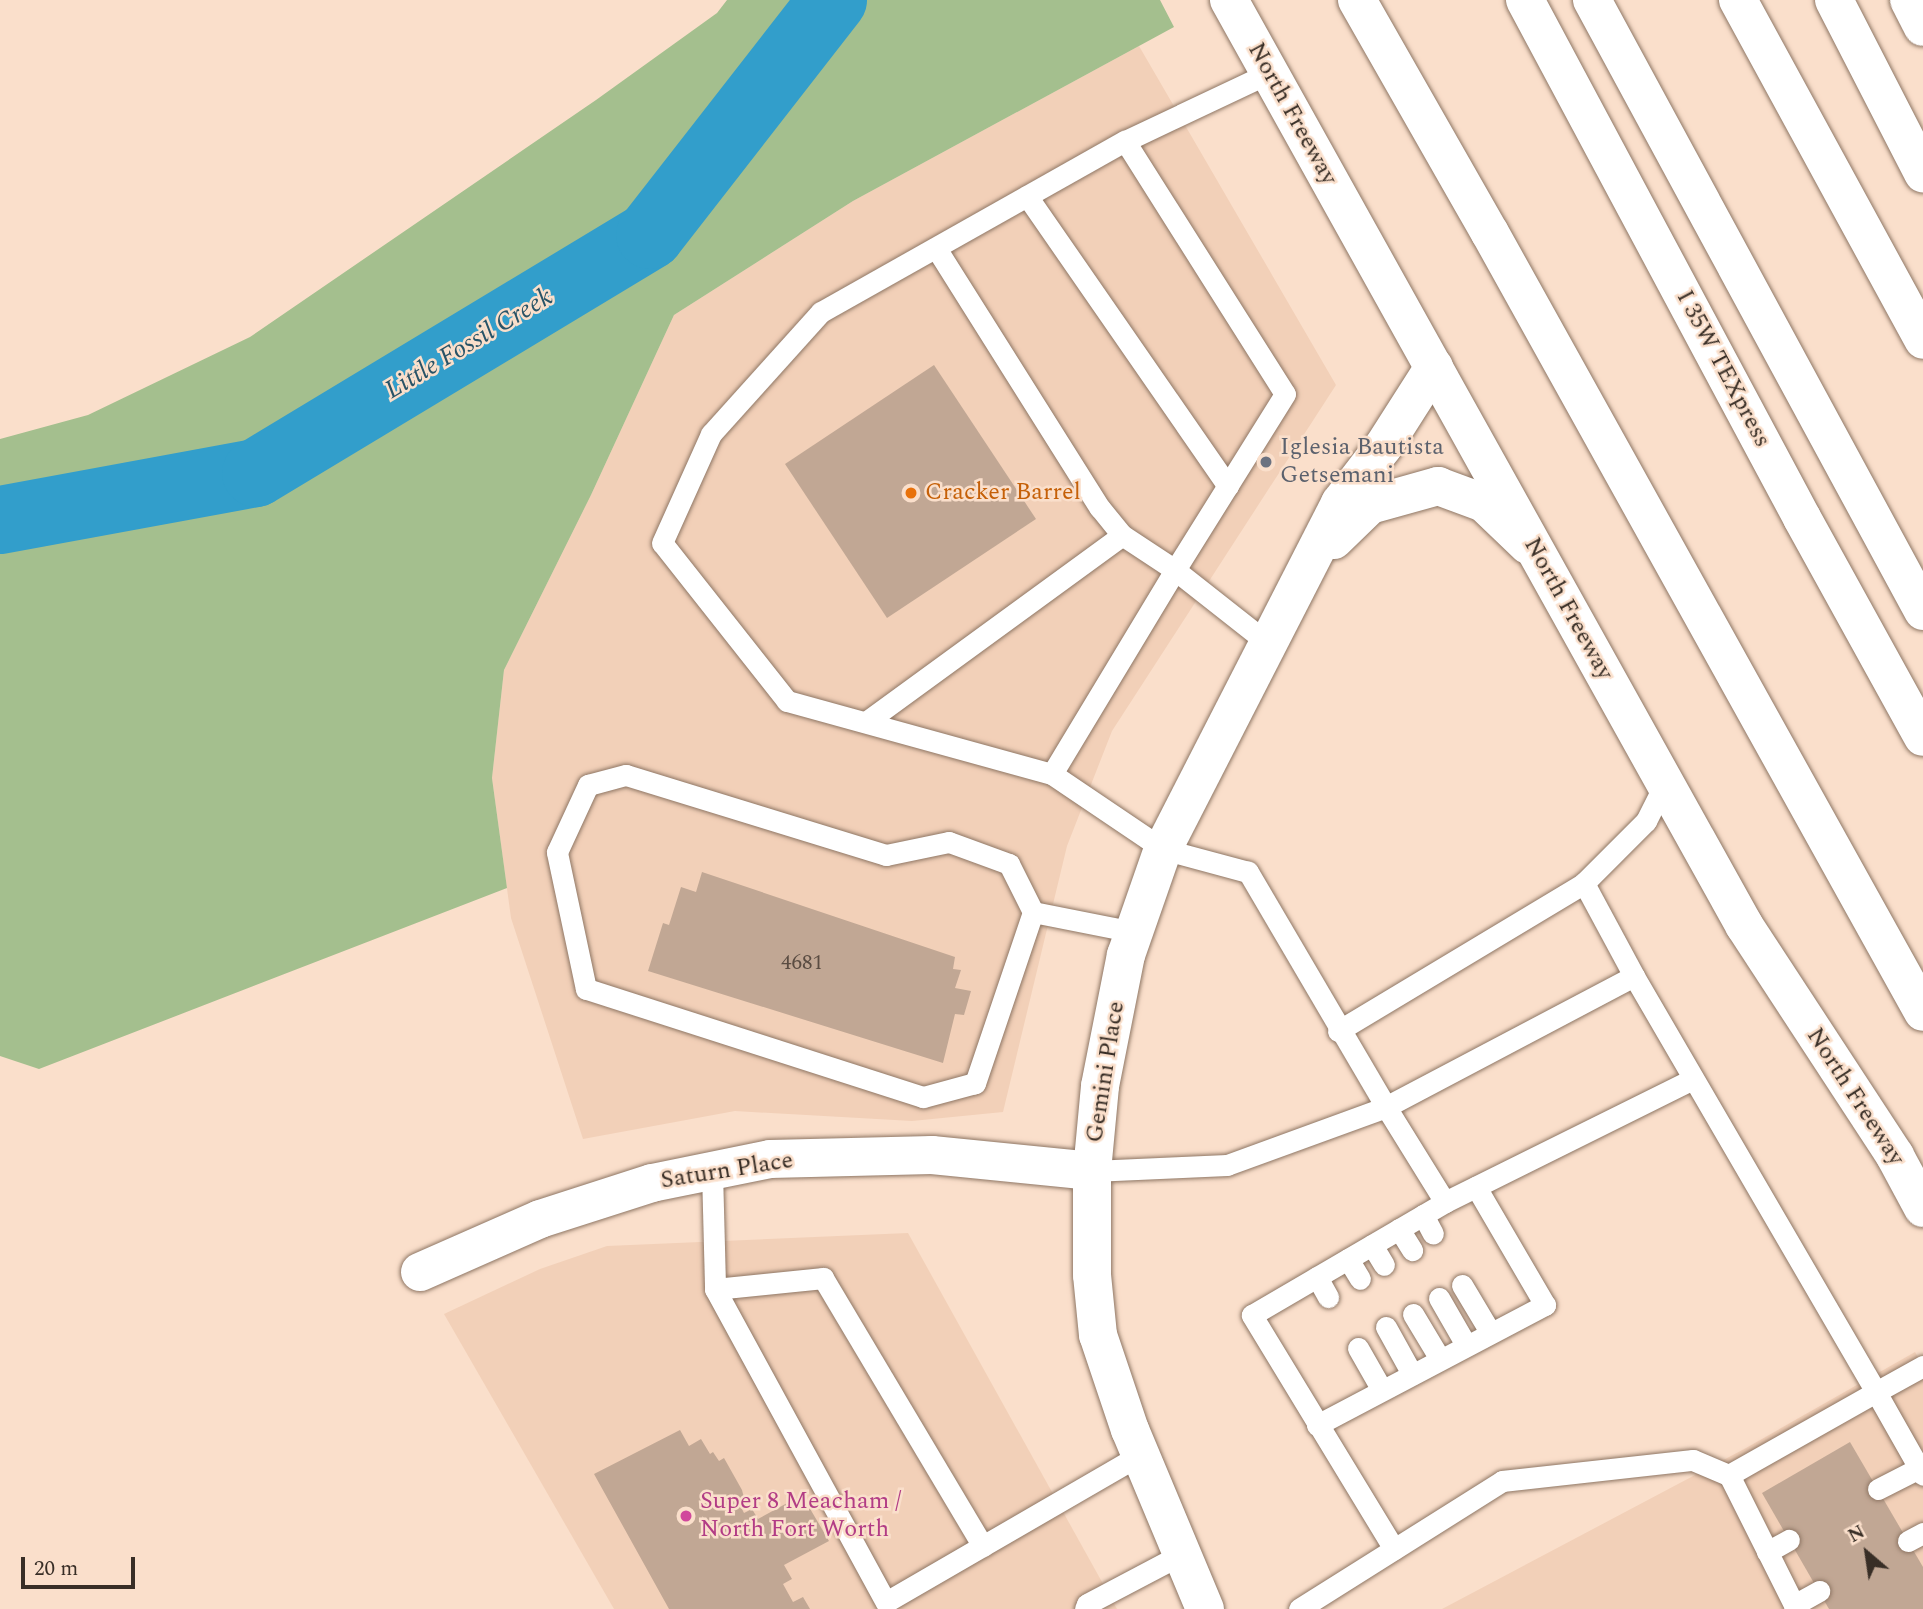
<!DOCTYPE html>
<style>
body{margin:0}
#map{position:relative;width:1923px;height:1609px;overflow:hidden;background:#fadfcb;font-family:Spectral,serif}
div>[style]{position:absolute}
.built>*{inset:0;background:#f2d0b8}
.green>*{inset:0;background:#a4bf8e}
.river>*{height:68px;margin:-34px;padding:0 34px;transform-origin:34px;border-radius:34px;background:#329ecb}
.building>*{inset:0;background:#c1a794}
.roads{filter:drop-shadow(0 0 2px #8e7664) drop-shadow(0 0 2px #8e7664)}
.service>*{height:21px;margin:-10.5px;padding:0 10.5px;transform-origin:10.5px;border-radius:10.5px;background:#fff}
.minor>*{height:38px;margin:-19px;padding:0 19px;transform-origin:19px;border-radius:19px;background:#fff}
.secondary>*{height:38px;margin:-19px;padding:0 19px;transform-origin:19px;border-radius:19px;background:#fff}
.motorway>*{height:38px;margin:-19px;padding:0 19px;transform-origin:19px;border-radius:19px;background:#fff}
.dots>*{width:19px;height:19px;translate:-50% -50%;box-sizing:border-box;border:4px solid #fadfcb;border-radius:50%}
span{translate:-50% -50%;white-space:nowrap;text-align:center;line-height:1.15;-webkit-text-stroke:5px #fadfcb;paint-order:stroke}
.number-label{font-size:21px;color:#5a4c42}
.number-label span{-webkit-text-stroke-width:0}
.street-label{font-size:24px;color:#382e26}
.worship-label{font-size:24px;color:#5b616d}
.left{translate:0 -50%;text-align:left}
.food-label{font-size:24px;color:#c56008}
.hotel-label{font-size:24px;color:#b23c85}
.water-label{font-size:26px;color:#285367;font-style:italic}
.north{position:absolute;left:1832px;top:1518px;width:70px;height:70px;-webkit-text-stroke:5px #fadfcb;paint-order:stroke;rotate:331deg;font-size:19px;font-weight:700;line-height:28px;text-align:center;color:#382e26}
.north::after{content:'';display:block;margin:auto;width:24px;height:32px;background:#382e26;clip-path:polygon(50% 0,100% 100%,50% 72%,0 100%)}
.scale{position:absolute;left:21px;top:1557px;width:114px;height:32px;box-sizing:border-box;border:4px solid #382e26;border-top:0;padding-left:9px;font-size:21px;line-height:24px;white-space:nowrap;color:#382e26;-webkit-text-stroke:5px #fadfcb;paint-order:stroke}
</style>
<div id="map">
<div class="built">
<i style="clip-path:polygon(1139px 46px,1336px 385px,1112px 731px,1067px 846px,1003px 1112px,912px 1121px,735px 1111px,583px 1139px,511px 918px,492px 778px,504px 670px,591px 495px,674px 315px,853px 201px)"></i>
<i style="clip-path:polygon(908px 1233px,1117px 1609px,614px 1609px,444px 1314px,540px 1269px,607px 1246px)"></i>
<i style="clip-path:polygon(1915px 1352px,1923px 1366px,1923px 1609px,1442px 1609px,1746px 1448px)"></i>
</div>
<div class="green">
<i style="clip-path:polygon(727px 0,1160px 0,1174px 27px,853px 201px,674px 315px,591px 495px,504px 670px,492px 778px,507px 888px,39px 1069px,0 1056px,0 439px,88px 415px,250px 337px,596px 100px,717px 13px)"></i>
</div>
<div class="river">
<i style="left:0;top:520px;width:260px;rotate:-10.4deg"></i>
<i style="left:256px;top:473px;width:460px;rotate:-31.1deg"></i>
<i style="left:650px;top:235px;width:298px;rotate:-52.1deg"></i>
</div>
<div class="building">
<i style="clip-path:polygon(934px 365px,1036px 519px,887px 618px,785px 464px)"></i>
<i style="clip-path:polygon(702px 872px,955px 957px,953px 969px,961px 970px,955px 988px,971px 991px,964px 1015px,955px 1014px,943px 1063px,648px 971px,663px 923px,669px 925px,681px 887px,696px 892px)"></i>
<i style="clip-path:polygon(680px 1430px,689px 1446px,701px 1439px,710px 1454px,713px 1452px,719px 1461px,724px 1458px,742px 1490px,744px 1498px,738px 1501px,744px 1513px,752px 1509px,758px 1519px,802px 1495px,829px 1541px,784px 1565px,792px 1579px,783px 1584px,793px 1602px,803px 1597px,810px 1609px,669px 1609px,594px 1474px)"></i>
<i style="clip-path:polygon(1850px 1442px,1923px 1567px,1923px 1609px,1829px 1609px,1762px 1493px)"></i>
</div>
<div class="roads">
<div class="service">
<i style="left:1269px;top:73px;width:159px;rotate:154.7deg"></i>
<i style="left:1125px;top:141px;width:299px;rotate:57.7deg"></i>
<i style="left:1285px;top:394px;width:208px;rotate:122deg"></i>
<i style="left:1175px;top:570px;width:120px;rotate:38.2deg"></i>
<i style="left:1027px;top:196px;width:353px;rotate:55.3deg"></i>
<i style="left:936px;top:248px;width:307px;rotate:57.8deg"></i>
<i style="left:1100px;top:508px;width:35px;rotate:51deg"></i>
<i style="left:1122px;top:535px;width:64px;rotate:33.4deg"></i>
<i style="left:1175px;top:570px;width:238px;rotate:121.1deg"></i>
<i style="left:866px;top:722px;width:317px;rotate:-36.1deg"></i>
<i style="left:1033px;top:912px;width:181px;rotate:108.7deg"></i>
<i style="left:975px;top:1083px;width:54px;rotate:164.9deg"></i>
<i style="left:923px;top:1097px;width:354px;rotate:-162.2deg"></i>
<i style="left:586px;top:989px;width:140px;rotate:-102deg"></i>
<i style="left:557px;top:852px;width:74px;rotate:-65.2deg"></i>
<i style="left:588px;top:785px;width:39px;rotate:-15deg"></i>
<i style="left:626px;top:775px;width:272px;rotate:17.1deg"></i>
<i style="left:886px;top:855px;width:64px;rotate:-11.7deg"></i>
<i style="left:949px;top:842px;width:64px;rotate:20.1deg"></i>
<i style="left:1009px;top:864px;width:54px;rotate:63.4deg"></i>
<i style="left:1033px;top:912px;width:103px;rotate:11.2deg"></i>
<i style="left:1634px;top:976px;width:280px;rotate:152.2deg"></i>
<i style="left:1386px;top:1107px;width:112px;rotate:58.2deg"></i>
<i style="left:1445px;top:1202px;width:277px;rotate:-26.4deg"></i>
<i style="left:1338px;top:1031px;width:287px;rotate:-31deg"></i>
<i style="left:1584px;top:883px;width:88px;rotate:-45deg"></i>
<i style="left:1646px;top:821px;width:42px;rotate:-63.4deg"></i>
<i style="left:712px;top:1171px;width:118px;rotate:88.5deg"></i>
<i style="left:715px;top:1289px;width:357px;rotate:61.4deg"></i>
<i style="left:886px;top:1602px;width:293px;rotate:-30.1deg"></i>
<i style="left:1092px;top:1171px;width:135px;rotate:-2.5deg"></i>
<i style="left:1227px;top:1165px;width:169px;rotate:-20deg"></i>
<i style="left:1386px;top:1107px;width:273px;rotate:-120.4deg"></i>
<i style="left:1248px;top:872px;width:88px;rotate:-164.9deg"></i>
<i style="left:1163px;top:849px;width:134px;rotate:-146deg"></i>
<i style="left:1052px;top:774px;width:275px;rotate:-164.6deg"></i>
<i style="left:787px;top:701px;width:201px;rotate:-128.3deg"></i>
<i style="left:662px;top:543px;width:120px;rotate:-65.8deg"></i>
<i style="left:711px;top:434px;width:164px;rotate:-48deg"></i>
<i style="left:821px;top:312px;width:349px;rotate:-29.4deg"></i>
<i style="left:1423px;top:1215px;width:21px;rotate:62deg"></i>
<i style="left:1399px;top:1229px;width:25px;rotate:58deg"></i>
<i style="left:1372px;top:1245px;width:23px;rotate:59deg"></i>
<i style="left:1348px;top:1259px;width:23px;rotate:59deg"></i>
<i style="left:1317px;top:1277px;width:23px;rotate:61deg"></i>
<i style="left:1462px;top:1285px;width:55px;rotate:59.2deg"></i>
<i style="left:715px;top:1289px;width:109px;rotate:-5.8deg"></i>
<i style="left:823px;top:1278px;width:312px;rotate:59.2deg"></i>
<i style="left:1439px;top:1298px;width:54px;rotate:60.1deg"></i>
<i style="left:1413px;top:1314px;width:52px;rotate:59deg"></i>
<i style="left:1386px;top:1327px;width:54px;rotate:61deg"></i>
<i style="left:1358px;top:1348px;width:48px;rotate:60.3deg"></i>
<i style="left:1923px;top:1366px;width:54px;rotate:151deg"></i>
<i style="left:1876px;top:1392px;width:95px;rotate:60.5deg"></i>
<i style="left:1317px;top:1425px;width:258px;rotate:-27.8deg"></i>
<i style="left:1545px;top:1305px;width:137px;rotate:-120.3deg"></i>
<i style="left:1729px;top:1475px;width:150px;rotate:63.4deg"></i>
<i style="left:1878px;top:1489px;width:46px;rotate:-27.1deg"></i>
<i style="left:1908px;top:1541px;width:17px;rotate:-28deg"></i>
<i style="left:1394px;top:1549px;width:274px;rotate:-121.3deg"></i>
<i style="left:1252px;top:1315px;width:224px;rotate:-30.3deg"></i>
<i style="left:1767px;top:1552px;width:25px;rotate:-29deg"></i>
<i style="left:1794px;top:1605px;width:29px;rotate:-29deg"></i>
<i style="left:1085px;top:1609px;width:5px;rotate:-68deg"></i>
<i style="left:1087px;top:1604px;width:107px;rotate:-27.8deg"></i>
<i style="left:1299px;top:1609px;width:240px;rotate:-32.2deg"></i>
<i style="left:1502px;top:1481px;width:192px;rotate:-6.3deg"></i>
<i style="left:1693px;top:1460px;width:39px;rotate:23deg"></i>
<i style="left:1729px;top:1475px;width:169px;rotate:-29.5deg"></i>
<i style="left:1876px;top:1392px;width:481px;rotate:-120.2deg"></i>
<i style="left:1634px;top:976px;width:106px;rotate:-118.3deg"></i>
</div>
<div class="minor">
<i style="left:1334px;top:540px;width:50px;rotate:-44.2deg"></i>
<i style="left:1370px;top:505px;width:71px;rotate:-15.6deg"></i>
<i style="left:1438px;top:486px;width:49px;rotate:20.3deg"></i>
<i style="left:1484px;top:503px;width:61px;rotate:43.7deg"></i>
<i style="left:420px;top:1272px;width:131px;rotate:-23.8deg"></i>
<i style="left:540px;top:1219px;width:118px;rotate:-17.8deg"></i>
<i style="left:652px;top:1183px;width:120px;rotate:-11.5deg"></i>
<i style="left:770px;top:1159px;width:162px;rotate:-1.4deg"></i>
<i style="left:932px;top:1155px;width:161px;rotate:5.7deg"></i>
<i style="left:1205px;top:1609px;width:194px;rotate:-112.7deg"></i>
<i style="left:1130px;top:1430px;width:100px;rotate:-108.6deg"></i>
<i style="left:1098px;top:1335px;width:60px;rotate:-95.7deg"></i>
<i style="left:1092px;top:1275px;width:104px;rotate:-90deg"></i>
<i style="left:1092px;top:1171px;width:85px;rotate:-84.6deg"></i>
<i style="left:1100px;top:1086px;width:134px;rotate:-78.8deg"></i>
<i style="left:1126px;top:955px;width:112px;rotate:-70.8deg"></i>
<i style="left:1163px;top:849px;width:389px;rotate:-62.9deg"></i>
<i style="left:1340px;top:503px;width:71px;rotate:-52.5deg"></i>
<i style="left:1383px;top:447px;width:95px;rotate:-57.5deg"></i>
</div>
<div class="secondary">
<i style="left:1229px;top:0;width:1059px;rotate:60.89deg"></i>
<i style="left:1744px;top:925px;width:276px;rotate:56.8deg"></i>
<i style="left:1895px;top:1156px;width:59px;rotate:61.7deg"></i>
<i style="left:1909px;top:0;width:30px;rotate:63deg"></i>
</div>
<div class="motorway">
<i style="left:1357px;top:0;width:268px;rotate:60.3deg"></i>
<i style="left:1490px;top:233px;width:891px;rotate:60.93deg"></i>
<i style="left:1525px;top:0;width:587px;rotate:61.86deg"></i>
<i style="left:1802px;top:518px;width:250px;rotate:61.1deg"></i>
<i style="left:1592px;top:0;width:695px;rotate:61.55deg"></i>
<i style="left:1738px;top:0;width:387px;rotate:61.4deg"></i>
<i style="left:1834px;top:0;width:195px;rotate:62.8deg"></i>
</div>
</div>
<div class="dots">
<i style="left:1266px;top:462px;background:#6b7280"></i>
<i style="left:911px;top:493px;background:#e8710a"></i>
<i style="left:686px;top:1516px;background:#d1479c"></i>
</div>
<div class="number-label">
<span style="left:802px;top:963px">4681</span>
</div>
<div class="street-label">
<span style="left:1292px;top:114px;rotate:61deg">North Freeway</span>
<span style="left:1723px;top:369px;rotate:62deg">I 35W TEXpress</span>
<span style="left:1568px;top:609px;rotate:61deg">North Freeway</span>
<span style="left:1106px;top:1072px;rotate:-81deg">Gemini Place</span>
<span style="left:1855px;top:1097px;rotate:57deg">North Freeway</span>
<span style="left:727px;top:1171px;rotate:-9deg">Saturn Place</span>
</div>
<div class="worship-label">
<span class="left" style="left:1280px;top:462px">Iglesia Bautista<br>Getsemani</span>
</div>
<div class="food-label">
<span class="left" style="left:925px;top:493px">Cracker Barrel</span>
</div>
<div class="hotel-label">
<span class="left" style="left:700px;top:1516px">Super 8 Meacham /<br>North Fort Worth</span>
</div>
<div class="water-label">
<span style="left:469px;top:344px;rotate:-31deg">Little Fossil Creek</span>
</div>
<div class="north">N</div>
<div class="scale">20 m</div>
</div>
